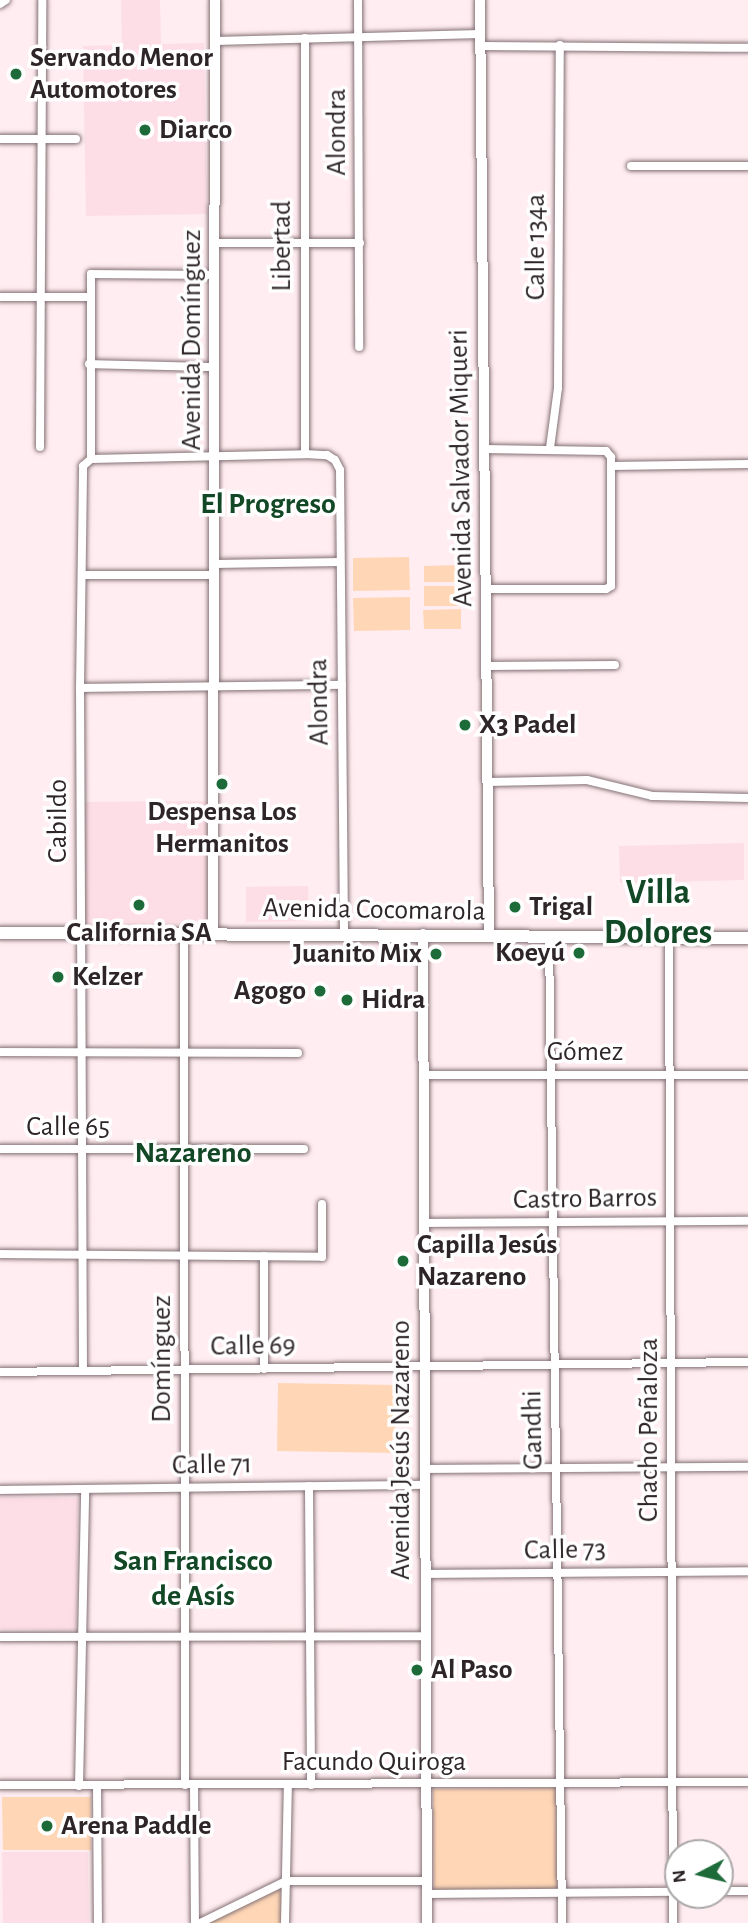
<!DOCTYPE html>
<meta charset="utf-8">
<style>
body{margin:0}
#map{position:relative;width:748px;height:1923px;overflow:hidden;background:#ffedf1;font-family:"Alegreya Sans",sans-serif}
div>[style]{position:absolute}
.built>*{inset:0;background:#fddee6}
.green>*{inset:0;background:#ffd7b6}
.roads{filter:drop-shadow(0 0 2px #847175) drop-shadow(0 0 2px #847175)}
.minor>*{height:8px;margin:-4px;padding:0 4px;transform-origin:4px;border-radius:4px;background:#fff}
.secondary>*{height:10px;margin:-5px;padding:0 5px;transform-origin:5px;border-radius:5px;background:#fff}
.primary>*{height:12px;margin:-6px;padding:0 6px;transform-origin:6px;border-radius:6px;background:#fff}
.dots>*{width:19px;height:19px;translate:-50% -50%;box-sizing:border-box;border:4px solid #fff;border-radius:50%}
span{translate:-50% -50%;white-space:nowrap;text-align:center;line-height:1.15;-webkit-text-stroke:7px #fff;paint-order:stroke}
.poi-label{font-size:28px;color:#2d2527;font-weight:700}
.left{translate:0 -50%;text-align:left}
.right{translate:-100% -50%;text-align:right}
.street-label{font-size:28px;color:#2d2527}
.neighbourhood-label{font-size:30px;color:#134826;font-weight:700}
.district-label{font-size:35px;color:#134826;font-weight:700}
.north{position:absolute;left:664px;top:1839px;width:70px;height:70px;box-sizing:border-box;background:#fff;border:2px solid #aba8a9;border-radius:50%;rotate:263deg;font-size:19px;font-weight:700;line-height:28px;text-align:center;color:#2d2527}
.north::after{content:'';display:block;margin:auto;width:24px;height:32px;background:#1e6b3a;clip-path:polygon(50% 0,100% 100%,50% 72%,0 100%)}
</style>
<div id="map">
<div class="built">
<i style="clip-path:polygon(121px 0,160px 0,161px 44px,204px 43px,207px 214px,86px 216px,83px 46px,122px 45px)"></i>
<i style="clip-path:polygon(207px 801px,207px 924px,85px 924px,84px 802px)"></i>
<i style="clip-path:polygon(744px 843px,744px 880px,620px 883px,619px 846px)"></i>
<i style="clip-path:polygon(308px 886px,309px 921px,246px 922px,246px 887px)"></i>
<i style="clip-path:polygon(0 1497px,78px 1498px,76px 1630px,0 1629px)"></i>
<i style="clip-path:polygon(2px 1852px,88px 1852px,89px 1923px,3px 1923px)"></i>
</div>
<div class="green">
<i style="clip-path:polygon(409px 557px,410px 590px,353px 591px,353px 558px)"></i>
<i style="clip-path:polygon(461px 565px,461px 582px,424px 582px,424px 566px)"></i>
<i style="clip-path:polygon(424px 586px,461px 586px,461px 606px,424px 606px)"></i>
<i style="clip-path:polygon(410px 597px,410px 630px,354px 631px,353px 598px)"></i>
<i style="clip-path:polygon(461px 609px,461px 629px,424px 629px,423px 610px)"></i>
<i style="clip-path:polygon(278px 1383px,396px 1385px,395px 1453px,277px 1451px)"></i>
<i style="clip-path:polygon(556px 1788px,557px 1889px,434px 1890px,433px 1789px)"></i>
<i style="clip-path:polygon(2px 1797px,91px 1797px,91px 1850px,3px 1850px)"></i>
<i style="clip-path:polygon(278px 1889px,282px 1897px,282px 1923px,205px 1923px)"></i>
</div>
<div class="roads">
<div class="minor">
<i style="left:358px;top:0;width:347px;rotate:89.8deg"></i>
<i style="left:0;top:4px;width:7px;rotate:-34deg"></i>
<i style="left:215px;top:41px;width:265px;rotate:-1.5deg"></i>
<i style="left:480px;top:46px;width:268px;rotate:0.4deg"></i>
<i style="left:0;top:139px;width:76px"></i>
<i style="left:631px;top:166px;width:117px"></i>
<i style="left:214px;top:243px;width:146px"></i>
<i style="left:0;top:297px;width:90px"></i>
<i style="left:89px;top:364px;width:125px;rotate:1.4deg"></i>
<i style="left:40px;top:447px;width:447px;rotate:-89.7deg"></i>
<i style="left:550px;top:448px;width:61px;rotate:-82.4deg"></i>
<i style="left:558px;top:388px;width:343px;rotate:-89.7deg"></i>
<i style="left:484px;top:449px;width:122px;rotate:0.9deg"></i>
<i style="left:606px;top:451px;width:8px;rotate:50deg"></i>
<i style="left:611px;top:457px;width:129px;rotate:90deg"></i>
<i style="left:611px;top:586px;width:6px;rotate:149deg"></i>
<i style="left:606px;top:589px;width:121px;rotate:180deg"></i>
<i style="left:305px;top:454px;width:416px;rotate:-90deg"></i>
<i style="left:91px;top:459px;width:214px;rotate:-1.3deg"></i>
<i style="left:305px;top:454px;width:22px;rotate:3deg"></i>
<i style="left:327px;top:455px;width:9px;rotate:32deg"></i>
<i style="left:335px;top:460px;width:11px;rotate:63deg"></i>
<i style="left:340px;top:470px;width:464px;rotate:89.5deg"></i>
<i style="left:91px;top:459px;width:185px;rotate:-90deg"></i>
<i style="left:91px;top:274px;width:123px;rotate:0.5deg"></i>
<i style="left:611px;top:466px;width:137px;rotate:-0.8deg"></i>
<i style="left:214px;top:564px;width:126px;rotate:-0.9deg"></i>
<i style="left:83px;top:575px;width:131px"></i>
<i style="left:487px;top:666px;width:128px;rotate:-0.4deg"></i>
<i style="left:80px;top:688px;width:262px;rotate:-0.7deg"></i>
<i style="left:488px;top:782px;width:99px;rotate:-1.2deg"></i>
<i style="left:587px;top:780px;width:67px;rotate:13.8deg"></i>
<i style="left:652px;top:796px;width:96px;rotate:1.2deg"></i>
<i style="left:184px;top:932px;width:853px;rotate:89.93deg"></i>
<i style="left:549px;top:937px;width:986px;rotate:89.24deg"></i>
<i style="left:669px;top:938px;width:985px;rotate:89.77deg"></i>
<i style="left:0;top:1052px;width:298px;rotate:0.2deg"></i>
<i style="left:423px;top:1075px;width:325px"></i>
<i style="left:0;top:1149px;width:304px"></i>
<i style="left:423px;top:1223px;width:325px;rotate:-0.4deg"></i>
<i style="left:0;top:1254px;width:322px;rotate:0.5deg"></i>
<i style="left:322px;top:1257px;width:53px;rotate:-90deg"></i>
<i style="left:264px;top:1256px;width:113px;rotate:90deg"></i>
<i style="left:83px;top:1371px;width:683px;rotate:-90.25deg"></i>
<i style="left:80px;top:688px;width:222px;rotate:-89.2deg"></i>
<i style="left:83px;top:466px;width:11px;rotate:-41deg"></i>
<i style="left:0;top:1372px;width:748px;rotate:-0.77deg"></i>
<i style="left:424px;top:1469px;width:324px;rotate:-0.4deg"></i>
<i style="left:309px;top:1486px;width:299px;rotate:89.6deg"></i>
<i style="left:0;top:1490px;width:424px;rotate:-0.7deg"></i>
<i style="left:425px;top:1574px;width:323px;rotate:-0.5deg"></i>
<i style="left:0;top:1637px;width:425px;rotate:-0.1deg"></i>
<i style="left:0;top:1785px;width:748px;rotate:-0.23deg"></i>
<i style="left:194px;top:1785px;width:138px;rotate:89.6deg"></i>
<i style="left:79px;top:1786px;width:297px;rotate:-88.8deg"></i>
<i style="left:97px;top:1786px;width:137px;rotate:89.6deg"></i>
<i style="left:720px;top:1891px;width:28px"></i>
<i style="left:426px;top:1894px;width:250px;rotate:-0.5deg"></i>
<i style="left:200px;top:1923px;width:96px;rotate:-26deg"></i>
<i style="left:286px;top:1881px;width:140px"></i>
<i style="left:285px;top:1923px;width:138px;rotate:-88.8deg"></i>
</div>
<div class="secondary">
<i style="left:480px;top:0;width:936px;rotate:89.45deg"></i>
<i style="left:213px;top:932px;width:932px;rotate:-89.88deg"></i>
<i style="left:423px;top:934px;width:989px;rotate:89.77deg"></i>
</div>
<div class="primary">
<i style="left:0;top:933px;width:748px;rotate:0.38deg"></i>
</div>
</div>
<div class="dots">
<i style="left:16px;top:74px;background:#1e6b3a"></i>
<i style="left:145px;top:130px;background:#1e6b3a"></i>
<i style="left:465px;top:725px;background:#1e6b3a"></i>
<i style="left:222px;top:784px;background:#1e6b3a"></i>
<i style="left:139px;top:905px;background:#1e6b3a"></i>
<i style="left:515px;top:907px;background:#1e6b3a"></i>
<i style="left:579px;top:953px;background:#1e6b3a"></i>
<i style="left:436px;top:954px;background:#1e6b3a"></i>
<i style="left:58px;top:977px;background:#1e6b3a"></i>
<i style="left:320px;top:991px;background:#1e6b3a"></i>
<i style="left:347px;top:1000px;background:#1e6b3a"></i>
<i style="left:403px;top:1261px;background:#1e6b3a"></i>
<i style="left:417px;top:1670px;background:#1e6b3a"></i>
<i style="left:47px;top:1826px;background:#1e6b3a"></i>
</div>
<div class="poi-label">
<span class="left" style="left:30px;top:74px">Servando Menor<br>Automotores</span>
<span class="left" style="left:159px;top:130px">Diarco</span>
<span class="left" style="left:479px;top:725px">X3 Padel</span>
<span style="left:222px;top:828px">Despensa Los<br>Hermanitos</span>
<span class="left" style="left:529px;top:907px">Trigal</span>
<span style="left:139px;top:933px">California SA</span>
<span class="right" style="left:565px;top:953px">Koeyú</span>
<span class="right" style="left:422px;top:954px">Juanito Mix</span>
<span class="left" style="left:72px;top:977px">Kelzer</span>
<span class="right" style="left:306px;top:991px">Agogo</span>
<span class="left" style="left:361px;top:1000px">Hidra</span>
<span class="left" style="left:417px;top:1261px">Capilla Jesús<br>Nazareno</span>
<span class="left" style="left:431px;top:1670px">Al Paso</span>
<span class="left" style="left:61px;top:1826px">Arena Paddle</span>
</div>
<div class="street-label">
<span style="left:337px;top:132px;rotate:-90deg">Alondra</span>
<span style="left:282px;top:246px;rotate:-90deg">Libertad</span>
<span style="left:536px;top:247px;rotate:-90deg">Calle 134a</span>
<span style="left:192px;top:340px;rotate:-90deg">Avenida Domínguez</span>
<span style="left:461px;top:468px;rotate:-91deg">Avenida Salvador Miqueri</span>
<span style="left:319px;top:702px;rotate:-91deg">Alondra</span>
<span style="left:58px;top:821px;rotate:-90deg">Cabildo</span>
<span style="left:374px;top:910px;rotate:1deg">Avenida Cocomarola</span>
<span style="left:585px;top:1052px">Gómez</span>
<span style="left:68px;top:1127px">Calle 65</span>
<span style="left:585px;top:1199px;rotate:-1deg">Castro Barros</span>
<span style="left:253px;top:1346px;rotate:-1deg">Calle 69</span>
<span style="left:162px;top:1359px;rotate:-90deg">Domínguez</span>
<span style="left:533px;top:1430px;rotate:-91deg">Gandhi</span>
<span style="left:649px;top:1430px;rotate:-90deg">Chacho Peñaloza</span>
<span style="left:401px;top:1450px;rotate:-90deg">Avenida Jesús Nazareno</span>
<span style="left:212px;top:1465px;rotate:-1deg">Calle 71</span>
<span style="left:565px;top:1550px;rotate:-1deg">Calle 73</span>
<span style="left:374px;top:1762px">Facundo Quiroga</span>
</div>
<div class="neighbourhood-label">
<span style="left:268px;top:504px">El Progreso</span>
<span style="left:193px;top:1153px">Nazareno</span>
<span style="left:193px;top:1578px">San Francisco<br>de Asís</span>
</div>
<div class="district-label">
<span style="left:658px;top:913px">Villa<br>Dolores</span>
</div>
<div class="north">N</div>
</div>
